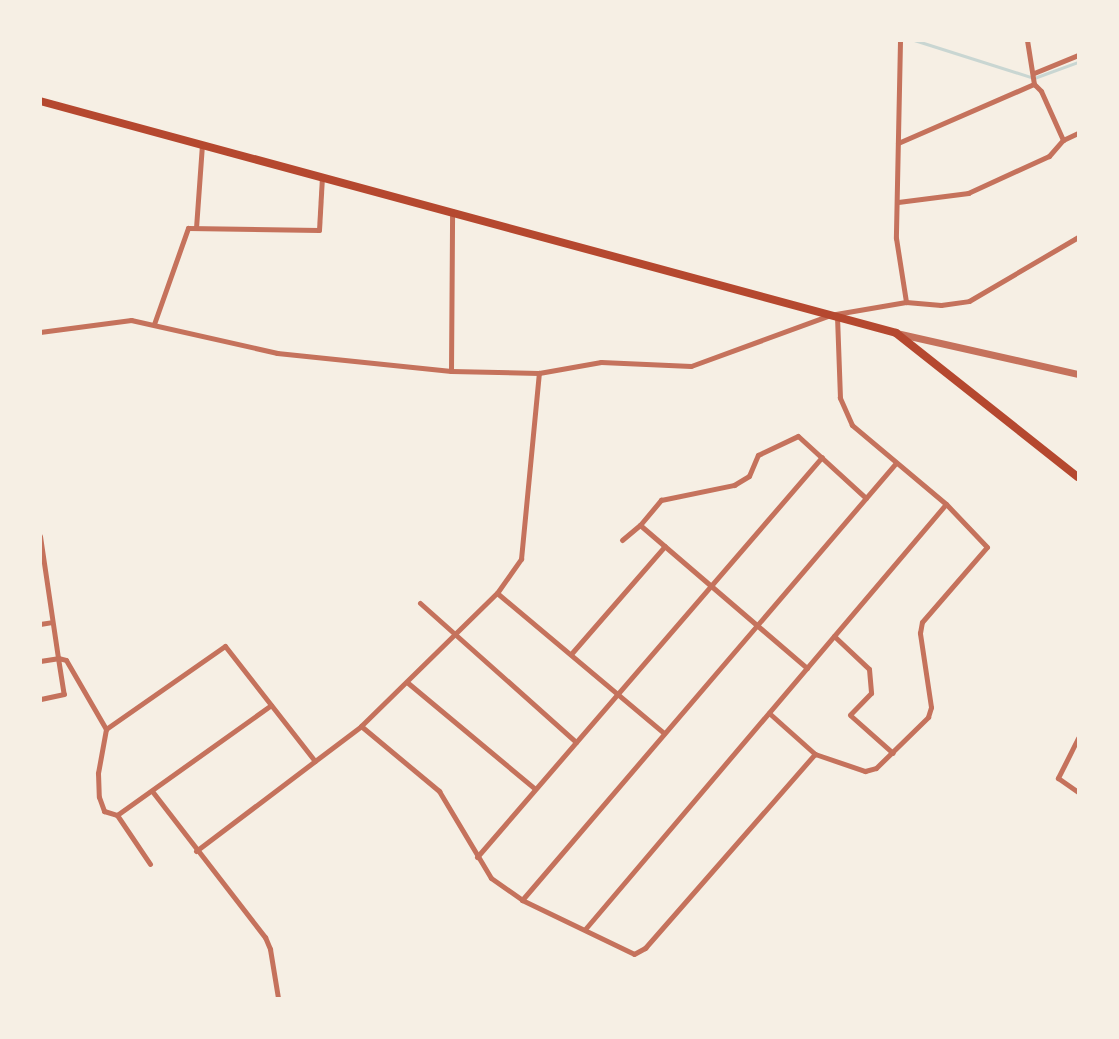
<!DOCTYPE html>
<style>
body{margin:0}
#map{position:relative;width:1119px;height:1039px;overflow:hidden;background:#f6efe4;font-family:Ubuntu,sans-serif}
div>[style]{position:absolute}
.stream>*{height:3px;margin:-1.5px;padding:0 1.5px;transform-origin:1.5px;border-radius:1.5px;background:#c9d6d2}
.minor>*{height:5px;margin:-2.5px;padding:0 2.5px;transform-origin:2.5px;border-radius:2.5px;background:#c5725c}
.tertiary>*{height:7px;margin:-3.5px;padding:0 3.5px;transform-origin:3.5px;border-radius:3.5px;background:#c5725c}
.secondary>*{height:8px;margin:-4px;padding:0 4px;transform-origin:4px;border-radius:4px;background:#b5482f}
span{translate:-50% -50%;white-space:nowrap;text-align:center;line-height:1.15;-webkit-text-stroke:6px #f6efe4;paint-order:stroke}
.frame{position:absolute;inset:0;border:42px solid #f6efe4;pointer-events:none}
</style>
<div id="map">
<div class="stream">
<i style="left:914px;top:40px;width:126px;rotate:17.6deg"></i>
<i style="left:1034px;top:78px;width:47px;rotate:-20deg"></i>
</div>
<div class="minor">
<i style="left:1027px;top:40px;width:45px;rotate:81deg"></i>
<i style="left:900px;top:41px;width:197px;rotate:91.2deg"></i>
<i style="left:896px;top:238px;width:65px;rotate:81.1deg"></i>
<i style="left:1034px;top:73px;width:48px;rotate:-22.2deg"></i>
<i style="left:898px;top:143px;width:148px;rotate:-23.5deg"></i>
<i style="left:1034px;top:84px;width:10px;rotate:45deg"></i>
<i style="left:1041px;top:91px;width:54px;rotate:65.8deg"></i>
<i style="left:898px;top:202px;width:71px;rotate:-7.3deg"></i>
<i style="left:968px;top:193px;width:89px;rotate:-24.6deg"></i>
<i style="left:1049px;top:156px;width:21px;rotate:-49deg"></i>
<i style="left:1063px;top:140px;width:17px;rotate:-25deg"></i>
<i style="left:196px;top:228px;width:84px;rotate:-85.9deg"></i>
<i style="left:154px;top:324px;width:102px;rotate:-70.5deg"></i>
<i style="left:188px;top:228px;width:131px;rotate:0.9deg"></i>
<i style="left:319px;top:230px;width:53px;rotate:-86.8deg"></i>
<i style="left:40px;top:332px;width:92px;rotate:-7.5deg"></i>
<i style="left:131px;top:320px;width:150px;rotate:12.7deg"></i>
<i style="left:277px;top:353px;width:175px;rotate:5.9deg"></i>
<i style="left:451px;top:371px;width:88px;rotate:1.3deg"></i>
<i style="left:539px;top:373px;width:63px;rotate:-10.1deg"></i>
<i style="left:601px;top:362px;width:90px;rotate:2.5deg"></i>
<i style="left:691px;top:366px;width:148px;rotate:-20.1deg"></i>
<i style="left:830px;top:315px;width:77px;rotate:-9.7deg"></i>
<i style="left:906px;top:302px;width:35px;rotate:5deg"></i>
<i style="left:941px;top:305px;width:28px;rotate:-8deg"></i>
<i style="left:969px;top:301px;width:126px;rotate:-30.4deg"></i>
<i style="left:451px;top:371px;width:160px;rotate:-89.6deg"></i>
<i style="left:640px;top:525px;width:33px;rotate:-50deg"></i>
<i style="left:661px;top:500px;width:75px;rotate:-11.6deg"></i>
<i style="left:734px;top:485px;width:17px;rotate:-31deg"></i>
<i style="left:749px;top:476px;width:23px;rotate:-67deg"></i>
<i style="left:758px;top:455px;width:44px;rotate:-25.4deg"></i>
<i style="left:798px;top:436px;width:92px;rotate:42.4deg"></i>
<i style="left:40px;top:536px;width:123px;rotate:81.6deg"></i>
<i style="left:58px;top:658px;width:8px;rotate:14deg"></i>
<i style="left:66px;top:660px;width:80px;rotate:59.9deg"></i>
<i style="left:106px;top:729px;width:45px;rotate:100.3deg"></i>
<i style="left:98px;top:773px;width:24px;rotate:88deg"></i>
<i style="left:99px;top:797px;width:15px;rotate:70deg"></i>
<i style="left:104px;top:811px;width:14px;rotate:17deg"></i>
<i style="left:117px;top:815px;width:189px;rotate:-35.5deg"></i>
<i style="left:622px;top:540px;width:23px;rotate:-40deg"></i>
<i style="left:640px;top:525px;width:220px;rotate:40.6deg"></i>
<i style="left:497px;top:593px;width:218px;rotate:40deg"></i>
<i style="left:420px;top:603px;width:209px;rotate:41.7deg"></i>
<i style="left:40px;top:624px;width:12px;rotate:-9deg"></i>
<i style="left:834px;top:636px;width:48px;rotate:43.3deg"></i>
<i style="left:869px;top:669px;width:24px;rotate:85deg"></i>
<i style="left:871px;top:693px;width:30px;rotate:134deg"></i>
<i style="left:850px;top:715px;width:57px;rotate:41.5deg"></i>
<i style="left:571px;top:654px;width:143px;rotate:-49deg"></i>
<i style="left:40px;top:661px;width:18px;rotate:-9deg"></i>
<i style="left:58px;top:658px;width:36px;rotate:81deg"></i>
<i style="left:64px;top:694px;width:25px;rotate:168deg"></i>
<i style="left:408px;top:683px;width:165px;rotate:39.8deg"></i>
<i style="left:769px;top:713px;width:62px;rotate:41.7deg"></i>
<i style="left:815px;top:754px;width:53px;rotate:18.8deg"></i>
<i style="left:865px;top:771px;width:11px;rotate:-15deg"></i>
<i style="left:876px;top:768px;width:73px;rotate:-44.4deg"></i>
<i style="left:928px;top:717px;width:10px;rotate:-73deg"></i>
<i style="left:931px;top:707px;width:75px;rotate:-98.5deg"></i>
<i style="left:920px;top:633px;width:11px;rotate:-80deg"></i>
<i style="left:922px;top:622px;width:99px;rotate:-49.1deg"></i>
<i style="left:987px;top:547px;width:59px;rotate:-133.6deg"></i>
<i style="left:946px;top:504px;width:123px;rotate:-140deg"></i>
<i style="left:852px;top:425px;width:30px;rotate:-114deg"></i>
<i style="left:840px;top:398px;width:81px;rotate:-92.1deg"></i>
<i style="left:361px;top:726px;width:102px;rotate:39.8deg"></i>
<i style="left:439px;top:791px;width:101px;rotate:59.1deg"></i>
<i style="left:491px;top:878px;width:38px;rotate:35deg"></i>
<i style="left:522px;top:900px;width:124px;rotate:25.7deg"></i>
<i style="left:634px;top:954px;width:13px;rotate:-29deg"></i>
<i style="left:645px;top:948px;width:258px;rotate:-48.8deg"></i>
<i style="left:106px;top:729px;width:145px;rotate:-34.9deg"></i>
<i style="left:225px;top:646px;width:146px;rotate:52deg"></i>
<i style="left:1078px;top:738px;width:45px;rotate:116.6deg"></i>
<i style="left:1058px;top:778px;width:24px;rotate:35deg"></i>
<i style="left:152px;top:791px;width:185px;rotate:52.3deg"></i>
<i style="left:265px;top:937px;width:13px;rotate:67deg"></i>
<i style="left:270px;top:949px;width:50px;rotate:80.7deg"></i>
<i style="left:117px;top:815px;width:59px;rotate:56deg"></i>
<i style="left:196px;top:851px;width:207px;rotate:-37.1deg"></i>
<i style="left:361px;top:726px;width:190px;rotate:-44.4deg"></i>
<i style="left:497px;top:593px;width:42px;rotate:-54.8deg"></i>
<i style="left:521px;top:559px;width:187px;rotate:-84.5deg"></i>
<i style="left:477px;top:857px;width:528px;rotate:-49.22deg"></i>
<i style="left:522px;top:900px;width:574px;rotate:-49.45deg"></i>
<i style="left:586px;top:928px;width:556px;rotate:-49.67deg"></i>
</div>
<div class="tertiary">
<i style="left:896px;top:333px;width:187px;rotate:12.7deg"></i>
</div>
<div class="secondary">
<i style="left:40px;top:101px;width:887px;rotate:15.16deg"></i>
<i style="left:896px;top:333px;width:232px;rotate:38.4deg"></i>
</div>
<div class="frame"></div>
</div>
